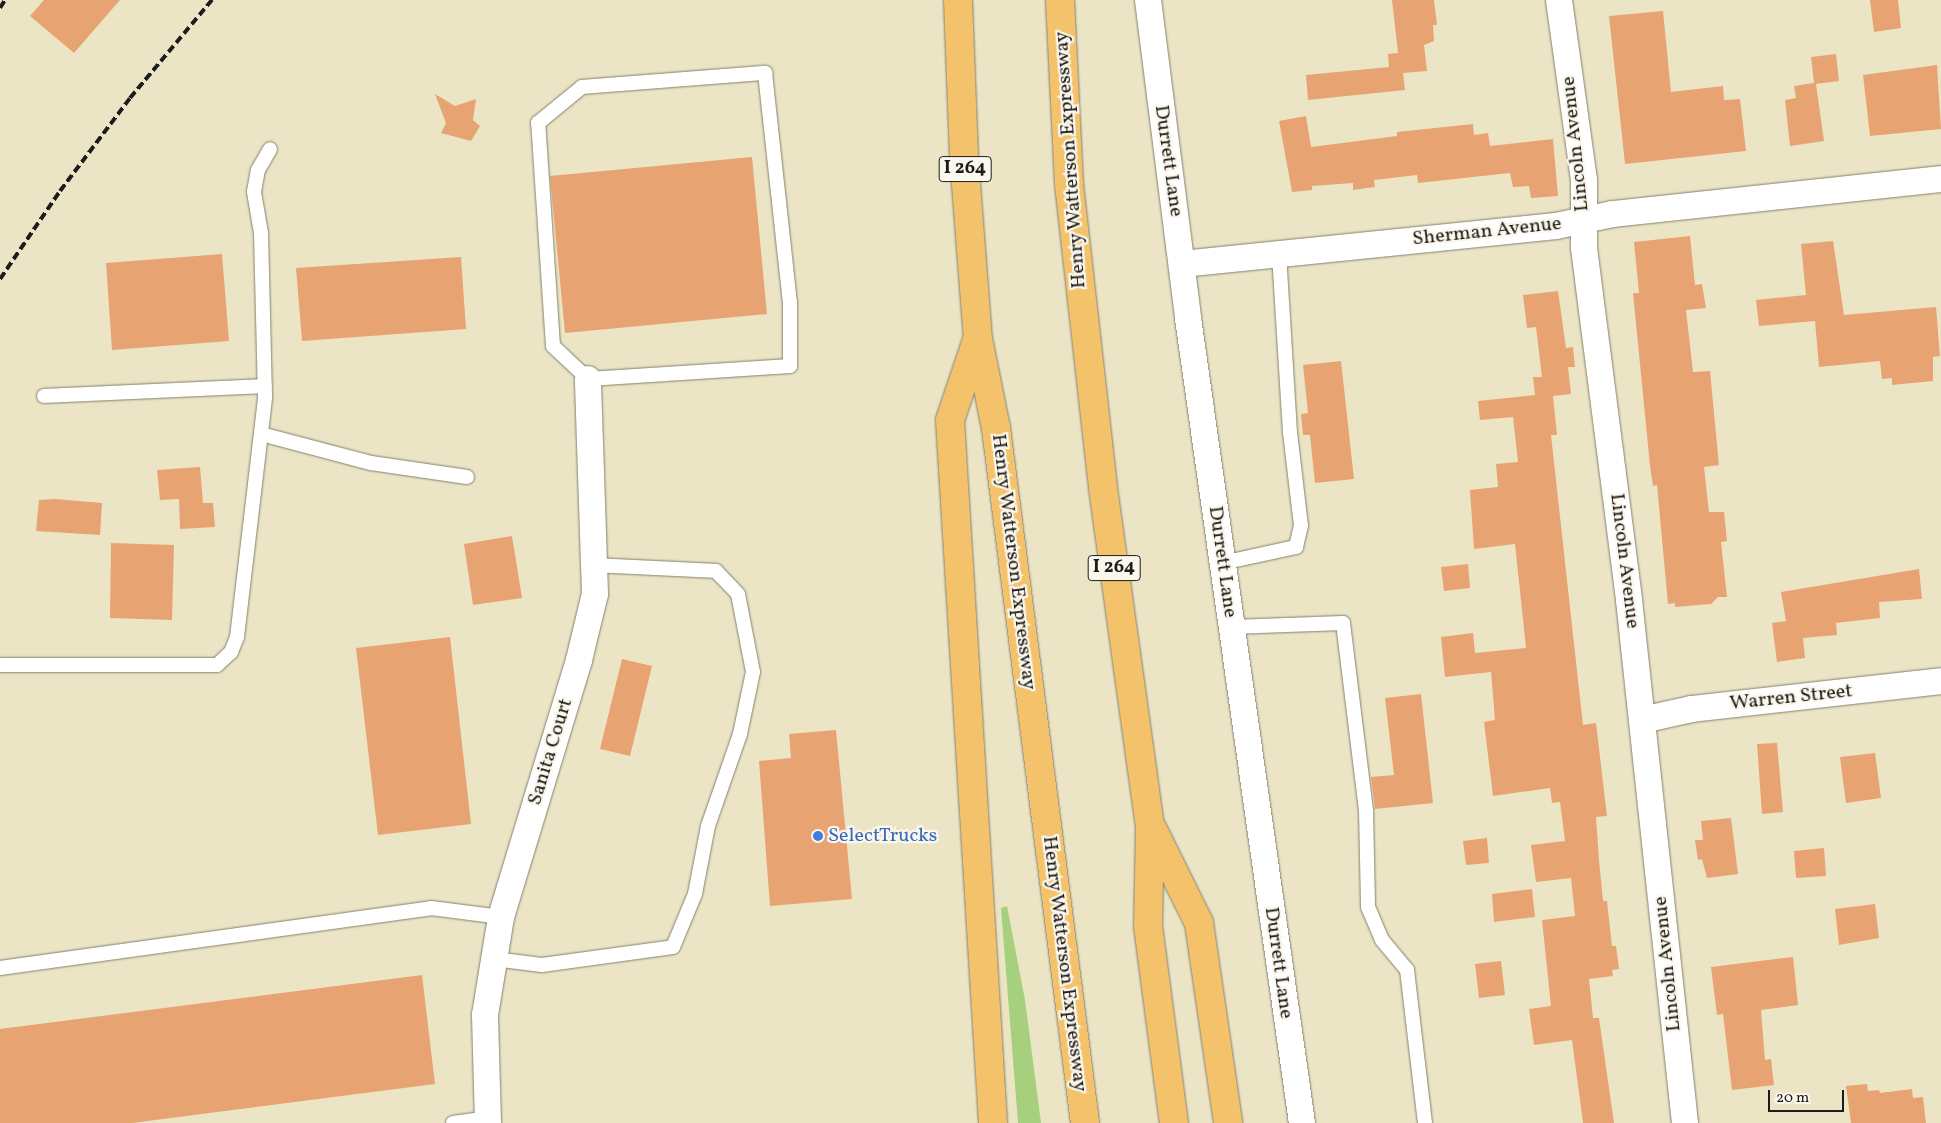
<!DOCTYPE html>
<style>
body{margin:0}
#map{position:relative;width:1941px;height:1123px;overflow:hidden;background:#ece5c5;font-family:Vollkorn,serif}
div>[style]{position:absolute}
.green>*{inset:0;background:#a6d07d}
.building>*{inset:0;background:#e8a373}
.roads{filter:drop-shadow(0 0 1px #848070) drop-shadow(0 0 1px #848070)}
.lane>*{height:14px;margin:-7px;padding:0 7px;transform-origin:7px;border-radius:7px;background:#fff}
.street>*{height:26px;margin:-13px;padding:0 13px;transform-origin:13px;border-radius:13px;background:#fff}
.highway>*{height:28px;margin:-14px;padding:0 14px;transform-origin:14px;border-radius:14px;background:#f3c26a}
.rail>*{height:4px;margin-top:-2px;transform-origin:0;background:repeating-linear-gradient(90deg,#1c1c1c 0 8px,transparent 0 12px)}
.dots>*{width:14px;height:14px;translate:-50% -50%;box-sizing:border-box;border:2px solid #fbf7ec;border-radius:50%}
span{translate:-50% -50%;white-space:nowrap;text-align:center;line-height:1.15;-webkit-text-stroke:4.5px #fbf7ec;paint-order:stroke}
.shield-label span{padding:1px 4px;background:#fbf7ec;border:1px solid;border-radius:4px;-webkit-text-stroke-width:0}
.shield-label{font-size:19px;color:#1c1c1c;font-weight:700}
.street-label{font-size:20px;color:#1c1c1c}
.shop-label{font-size:20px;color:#366cbe}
.left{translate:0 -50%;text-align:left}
.scale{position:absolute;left:1768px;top:1090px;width:76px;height:22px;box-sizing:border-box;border:2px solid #1c1c1c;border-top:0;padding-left:6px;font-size:15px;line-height:18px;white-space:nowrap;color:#1c1c1c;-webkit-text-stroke:4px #fbf7ec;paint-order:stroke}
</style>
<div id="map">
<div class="green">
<i style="clip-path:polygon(1007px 906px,1025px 1000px,1041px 1123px,1018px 1123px,1001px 908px)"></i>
</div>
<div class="building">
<i style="clip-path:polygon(44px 0,120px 0,74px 53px,30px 16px)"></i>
<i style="clip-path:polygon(1392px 0,1434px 0,1437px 25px,1433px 25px,1434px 41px,1424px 45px,1427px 71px,1403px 73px,1405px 90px,1308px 100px,1306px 75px,1389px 67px,1388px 54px,1398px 53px)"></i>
<i style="clip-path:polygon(1870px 0,1898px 0,1901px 28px,1874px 32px)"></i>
<i style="clip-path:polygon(1663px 11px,1671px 92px,1723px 86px,1724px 100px,1740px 99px,1746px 151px,1625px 164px,1609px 16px)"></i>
<i style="clip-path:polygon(1836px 54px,1839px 81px,1816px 84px,1824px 141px,1790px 146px,1785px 100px,1796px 98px,1794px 86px,1814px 83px,1811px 57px)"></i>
<i style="clip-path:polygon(1937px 65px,1941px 129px,1870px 136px,1863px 75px)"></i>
<i style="clip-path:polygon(435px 94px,455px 106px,476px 99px,473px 120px,480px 126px,471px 141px,441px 133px,446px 123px)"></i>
<i style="clip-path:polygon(1306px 116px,1311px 147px,1397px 136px,1397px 132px,1473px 124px,1474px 135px,1488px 133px,1490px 146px,1553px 139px,1558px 196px,1531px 198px,1529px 186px,1513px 187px,1510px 173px,1418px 183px,1417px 175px,1374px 180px,1375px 187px,1353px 190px,1353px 183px,1312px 186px,1312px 190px,1292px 192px,1279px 121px)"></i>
<i style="clip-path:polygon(752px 157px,767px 314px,565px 333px,550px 176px)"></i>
<i style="clip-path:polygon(1690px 236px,1695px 285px,1702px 284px,1706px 308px,1686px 310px,1693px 372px,1710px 371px,1719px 465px,1704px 467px,1709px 512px,1724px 512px,1727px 541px,1721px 542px,1727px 597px,1718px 597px,1711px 604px,1675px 607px,1675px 603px,1668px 604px,1657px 485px,1653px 486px,1650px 466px,1633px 293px,1639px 293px,1634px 242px)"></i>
<i style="clip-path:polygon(1833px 241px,1844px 315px,1936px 307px,1940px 356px,1933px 357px,1933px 381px,1892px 385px,1892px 378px,1882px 379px,1880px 361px,1819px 367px,1815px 321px,1759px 326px,1756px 300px,1806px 295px,1801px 244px)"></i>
<i style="clip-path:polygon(222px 254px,229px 341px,112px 350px,106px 263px)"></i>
<i style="clip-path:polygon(461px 257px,466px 329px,302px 341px,296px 268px)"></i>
<i style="clip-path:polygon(1558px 291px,1566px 348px,1573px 347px,1575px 367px,1568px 367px,1571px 394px,1553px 396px,1557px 435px,1551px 435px,1583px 725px,1596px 723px,1607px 816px,1596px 817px,1599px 860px,1603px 901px,1607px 901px,1612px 946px,1616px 946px,1619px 969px,1612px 970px,1613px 976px,1589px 979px,1593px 1018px,1599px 1018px,1614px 1123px,1583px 1123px,1572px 1040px,1534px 1045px,1529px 1009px,1551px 1006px,1542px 920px,1575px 916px,1571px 878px,1536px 882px,1531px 845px,1565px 841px,1560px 802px,1552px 803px,1550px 788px,1493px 796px,1484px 722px,1495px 720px,1491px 672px,1445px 677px,1441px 637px,1473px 633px,1475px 653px,1526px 648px,1515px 544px,1474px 549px,1470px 490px,1498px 487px,1496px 464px,1518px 462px,1513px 417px,1480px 420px,1478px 401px,1535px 395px,1533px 377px,1542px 377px,1536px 327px,1527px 328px,1523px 295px)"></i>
<i style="clip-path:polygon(1341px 361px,1354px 479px,1315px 483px,1310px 435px,1303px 435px,1301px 414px,1308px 413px,1303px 365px)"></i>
<i style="clip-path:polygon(200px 467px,203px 503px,213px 503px,215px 527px,180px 529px,179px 499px,160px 500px,157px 470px)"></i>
<i style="clip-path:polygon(55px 499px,102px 503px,100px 535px,36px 531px,39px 500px)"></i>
<i style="clip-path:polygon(512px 536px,522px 598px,473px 605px,464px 544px)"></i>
<i style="clip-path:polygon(111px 543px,174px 545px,172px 620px,110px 618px)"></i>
<i style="clip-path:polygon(1468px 564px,1470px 588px,1444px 591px,1441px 567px)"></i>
<i style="clip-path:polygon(1919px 569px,1922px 599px,1879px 602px,1880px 618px,1836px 623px,1837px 635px,1803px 638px,1805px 658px,1777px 662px,1772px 623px,1786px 621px,1781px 592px)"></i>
<i style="clip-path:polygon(450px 637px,471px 824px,378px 835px,356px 648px)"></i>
<i style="clip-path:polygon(622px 659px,652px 666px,630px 756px,600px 749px)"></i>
<i style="clip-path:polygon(1421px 694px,1433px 803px,1375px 809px,1371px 777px,1394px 775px,1385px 698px)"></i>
<i style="clip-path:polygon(836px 730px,852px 899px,770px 906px,759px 761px,791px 758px,789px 734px)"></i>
<i style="clip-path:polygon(1777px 743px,1783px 812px,1762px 814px,1757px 744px)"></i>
<i style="clip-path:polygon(1875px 753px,1881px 798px,1846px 803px,1840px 757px)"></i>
<i style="clip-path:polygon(1731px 818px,1738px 874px,1707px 878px,1702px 859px,1698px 860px,1695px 840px,1703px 840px,1701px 821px)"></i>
<i style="clip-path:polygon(1487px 838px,1489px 863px,1466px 865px,1463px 841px)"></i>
<i style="clip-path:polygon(1824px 848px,1826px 876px,1796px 878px,1794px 851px)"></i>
<i style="clip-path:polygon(1532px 889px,1535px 917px,1494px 922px,1492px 894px)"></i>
<i style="clip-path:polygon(1875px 904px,1879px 938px,1839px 945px,1835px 909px)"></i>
<i style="clip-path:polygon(1793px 957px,1798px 1005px,1761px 1010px,1765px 1060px,1771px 1059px,1774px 1085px,1732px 1090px,1723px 1014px,1717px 1015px,1711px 967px)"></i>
<i style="clip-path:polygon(1501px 961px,1505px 995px,1479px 998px,1475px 964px)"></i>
<i style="clip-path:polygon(422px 975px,435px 1084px,132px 1123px,0 1123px,0 1029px)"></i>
<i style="clip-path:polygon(1867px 1084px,1868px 1091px,1879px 1090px,1880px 1093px,1912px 1089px,1913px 1098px,1923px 1097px,1926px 1123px,1851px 1123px,1846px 1086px)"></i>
</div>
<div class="roads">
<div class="lane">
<i style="left:765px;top:73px;width:230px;rotate:83.8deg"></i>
<i style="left:790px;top:302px;width:64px;rotate:90deg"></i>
<i style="left:790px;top:366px;width:202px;rotate:176.3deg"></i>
<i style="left:588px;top:379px;width:48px;rotate:-136.7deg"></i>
<i style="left:553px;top:346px;width:224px;rotate:-93.8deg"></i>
<i style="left:538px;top:123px;width:57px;rotate:-39.3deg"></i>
<i style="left:582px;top:87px;width:184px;rotate:-4.4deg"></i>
<i style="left:44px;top:396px;width:221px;rotate:-2.6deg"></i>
<i style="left:261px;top:434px;width:114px;rotate:14.8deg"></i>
<i style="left:371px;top:463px;width:97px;rotate:8.3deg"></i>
<i style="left:1222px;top:563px;width:76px;rotate:-12.2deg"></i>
<i style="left:1296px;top:547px;width:22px;rotate:-77deg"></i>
<i style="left:1301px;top:526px;width:94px;rotate:-96.7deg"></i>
<i style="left:1290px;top:433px;width:180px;rotate:-93.5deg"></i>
<i style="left:1231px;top:627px;width:112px;rotate:-2deg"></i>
<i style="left:1343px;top:623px;width:188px;rotate:83deg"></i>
<i style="left:1366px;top:810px;width:97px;rotate:88.8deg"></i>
<i style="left:1368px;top:907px;width:36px;rotate:67deg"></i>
<i style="left:1382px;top:940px;width:39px;rotate:50deg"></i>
<i style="left:1407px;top:970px;width:154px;rotate:83.3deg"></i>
<i style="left:0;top:665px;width:217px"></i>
<i style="left:217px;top:665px;width:19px;rotate:-43deg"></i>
<i style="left:231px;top:652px;width:16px;rotate:-68deg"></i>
<i style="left:237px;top:637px;width:242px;rotate:-83.3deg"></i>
<i style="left:265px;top:397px;width:164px;rotate:-91.4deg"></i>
<i style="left:261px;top:233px;width:42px;rotate:-99.7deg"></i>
<i style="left:254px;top:192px;width:22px;rotate:-80deg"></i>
<i style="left:258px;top:170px;width:24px;rotate:-60deg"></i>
<i style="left:494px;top:959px;width:48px;rotate:7.1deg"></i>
<i style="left:542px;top:965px;width:132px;rotate:-7.8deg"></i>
<i style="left:673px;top:947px;width:57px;rotate:-67.5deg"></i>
<i style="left:695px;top:894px;width:69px;rotate:-79.2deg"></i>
<i style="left:708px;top:826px;width:97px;rotate:-70.8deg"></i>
<i style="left:740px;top:734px;width:63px;rotate:-78.2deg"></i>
<i style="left:753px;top:672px;width:79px;rotate:-100.9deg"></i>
<i style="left:738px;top:594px;width:32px;rotate:-134deg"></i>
<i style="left:716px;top:571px;width:122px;rotate:-177.2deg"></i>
<i style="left:0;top:968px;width:435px;rotate:-7.9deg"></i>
<i style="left:431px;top:908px;width:71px;rotate:7.3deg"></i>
<i style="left:453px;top:1123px;width:35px;rotate:-8deg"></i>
</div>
<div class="street">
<i style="left:1148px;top:0;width:321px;rotate:82.8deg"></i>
<i style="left:1188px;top:318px;width:813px;rotate:81.94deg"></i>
<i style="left:1559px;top:0;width:182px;rotate:82.1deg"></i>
<i style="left:1584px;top:180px;width:68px;rotate:90deg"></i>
<i style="left:1584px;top:248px;width:355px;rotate:82.7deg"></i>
<i style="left:1629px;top:600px;width:526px;rotate:83.89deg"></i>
<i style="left:1182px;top:264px;width:376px;rotate:-5.8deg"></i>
<i style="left:1556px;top:226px;width:58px;rotate:-11.9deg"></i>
<i style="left:1613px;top:214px;width:330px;rotate:-6.1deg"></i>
<i style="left:1642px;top:720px;width:51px;rotate:-12.4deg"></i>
<i style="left:1692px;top:709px;width:251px;rotate:-6.4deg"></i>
<i style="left:488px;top:1123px;width:108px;rotate:-91.6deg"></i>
<i style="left:485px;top:1015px;width:99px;rotate:-80.7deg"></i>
<i style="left:501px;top:917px;width:269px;rotate:-73.1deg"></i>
<i style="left:579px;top:660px;width:68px;rotate:-76.4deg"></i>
<i style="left:595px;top:594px;width:215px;rotate:-91.9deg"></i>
</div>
<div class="highway">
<i style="left:958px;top:0;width:158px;rotate:87.8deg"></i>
<i style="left:964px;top:158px;width:182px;rotate:85.6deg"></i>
<i style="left:978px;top:339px;width:91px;rotate:78.6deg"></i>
<i style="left:996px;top:428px;width:701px;rotate:82.7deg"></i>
<i style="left:1060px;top:0;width:184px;rotate:87.2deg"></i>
<i style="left:1069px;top:184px;width:306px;rotate:83.6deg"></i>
<i style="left:1103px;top:488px;width:340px;rotate:82.1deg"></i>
<i style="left:1150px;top:825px;width:101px;rotate:91.1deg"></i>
<i style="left:1148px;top:926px;width:199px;rotate:82.5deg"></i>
<i style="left:977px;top:340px;width:84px;rotate:108.6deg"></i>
<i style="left:950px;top:420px;width:704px;rotate:86.5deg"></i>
<i style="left:1153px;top:830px;width:104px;rotate:63.7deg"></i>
<i style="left:1199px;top:923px;width:202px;rotate:81.7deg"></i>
</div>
</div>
<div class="rail">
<i style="left:0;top:8px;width:9px;rotate:-58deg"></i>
<i style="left:0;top:279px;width:107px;rotate:-55.7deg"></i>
<i style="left:60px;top:191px;width:116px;rotate:-53deg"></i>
<i style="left:130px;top:98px;width:128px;rotate:-50.1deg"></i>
</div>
<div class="dots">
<i style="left:818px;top:836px;background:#3f7fe0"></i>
</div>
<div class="shield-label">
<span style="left:965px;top:169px">I 264</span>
<span style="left:1114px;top:568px">I 264</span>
</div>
<div class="street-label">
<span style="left:1576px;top:144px;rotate:-96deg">Lincoln Avenue</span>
<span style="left:1071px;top:160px;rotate:-94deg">Henry Watterson Expressway</span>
<span style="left:1168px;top:161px;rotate:82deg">Durrett Lane</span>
<span style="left:1487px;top:232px;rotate:-6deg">Sherman Avenue</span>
<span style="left:1624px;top:561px;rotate:83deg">Lincoln Avenue</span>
<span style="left:1013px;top:562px;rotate:83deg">Henry Watterson Expressway</span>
<span style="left:1222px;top:562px;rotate:82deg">Durrett Lane</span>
<span style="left:1791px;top:698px;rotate:-6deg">Warren Street</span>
<span style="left:551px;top:752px;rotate:-73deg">Sanita Court</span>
<span style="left:1278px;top:963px;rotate:82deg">Durrett Lane</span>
<span style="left:1064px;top:964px;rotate:83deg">Henry Watterson Expressway</span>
<span style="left:1668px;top:964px;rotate:-96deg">Lincoln Avenue</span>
</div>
<div class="shop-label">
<span class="left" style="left:828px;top:836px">SelectTrucks</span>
</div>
<div class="scale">20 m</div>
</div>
